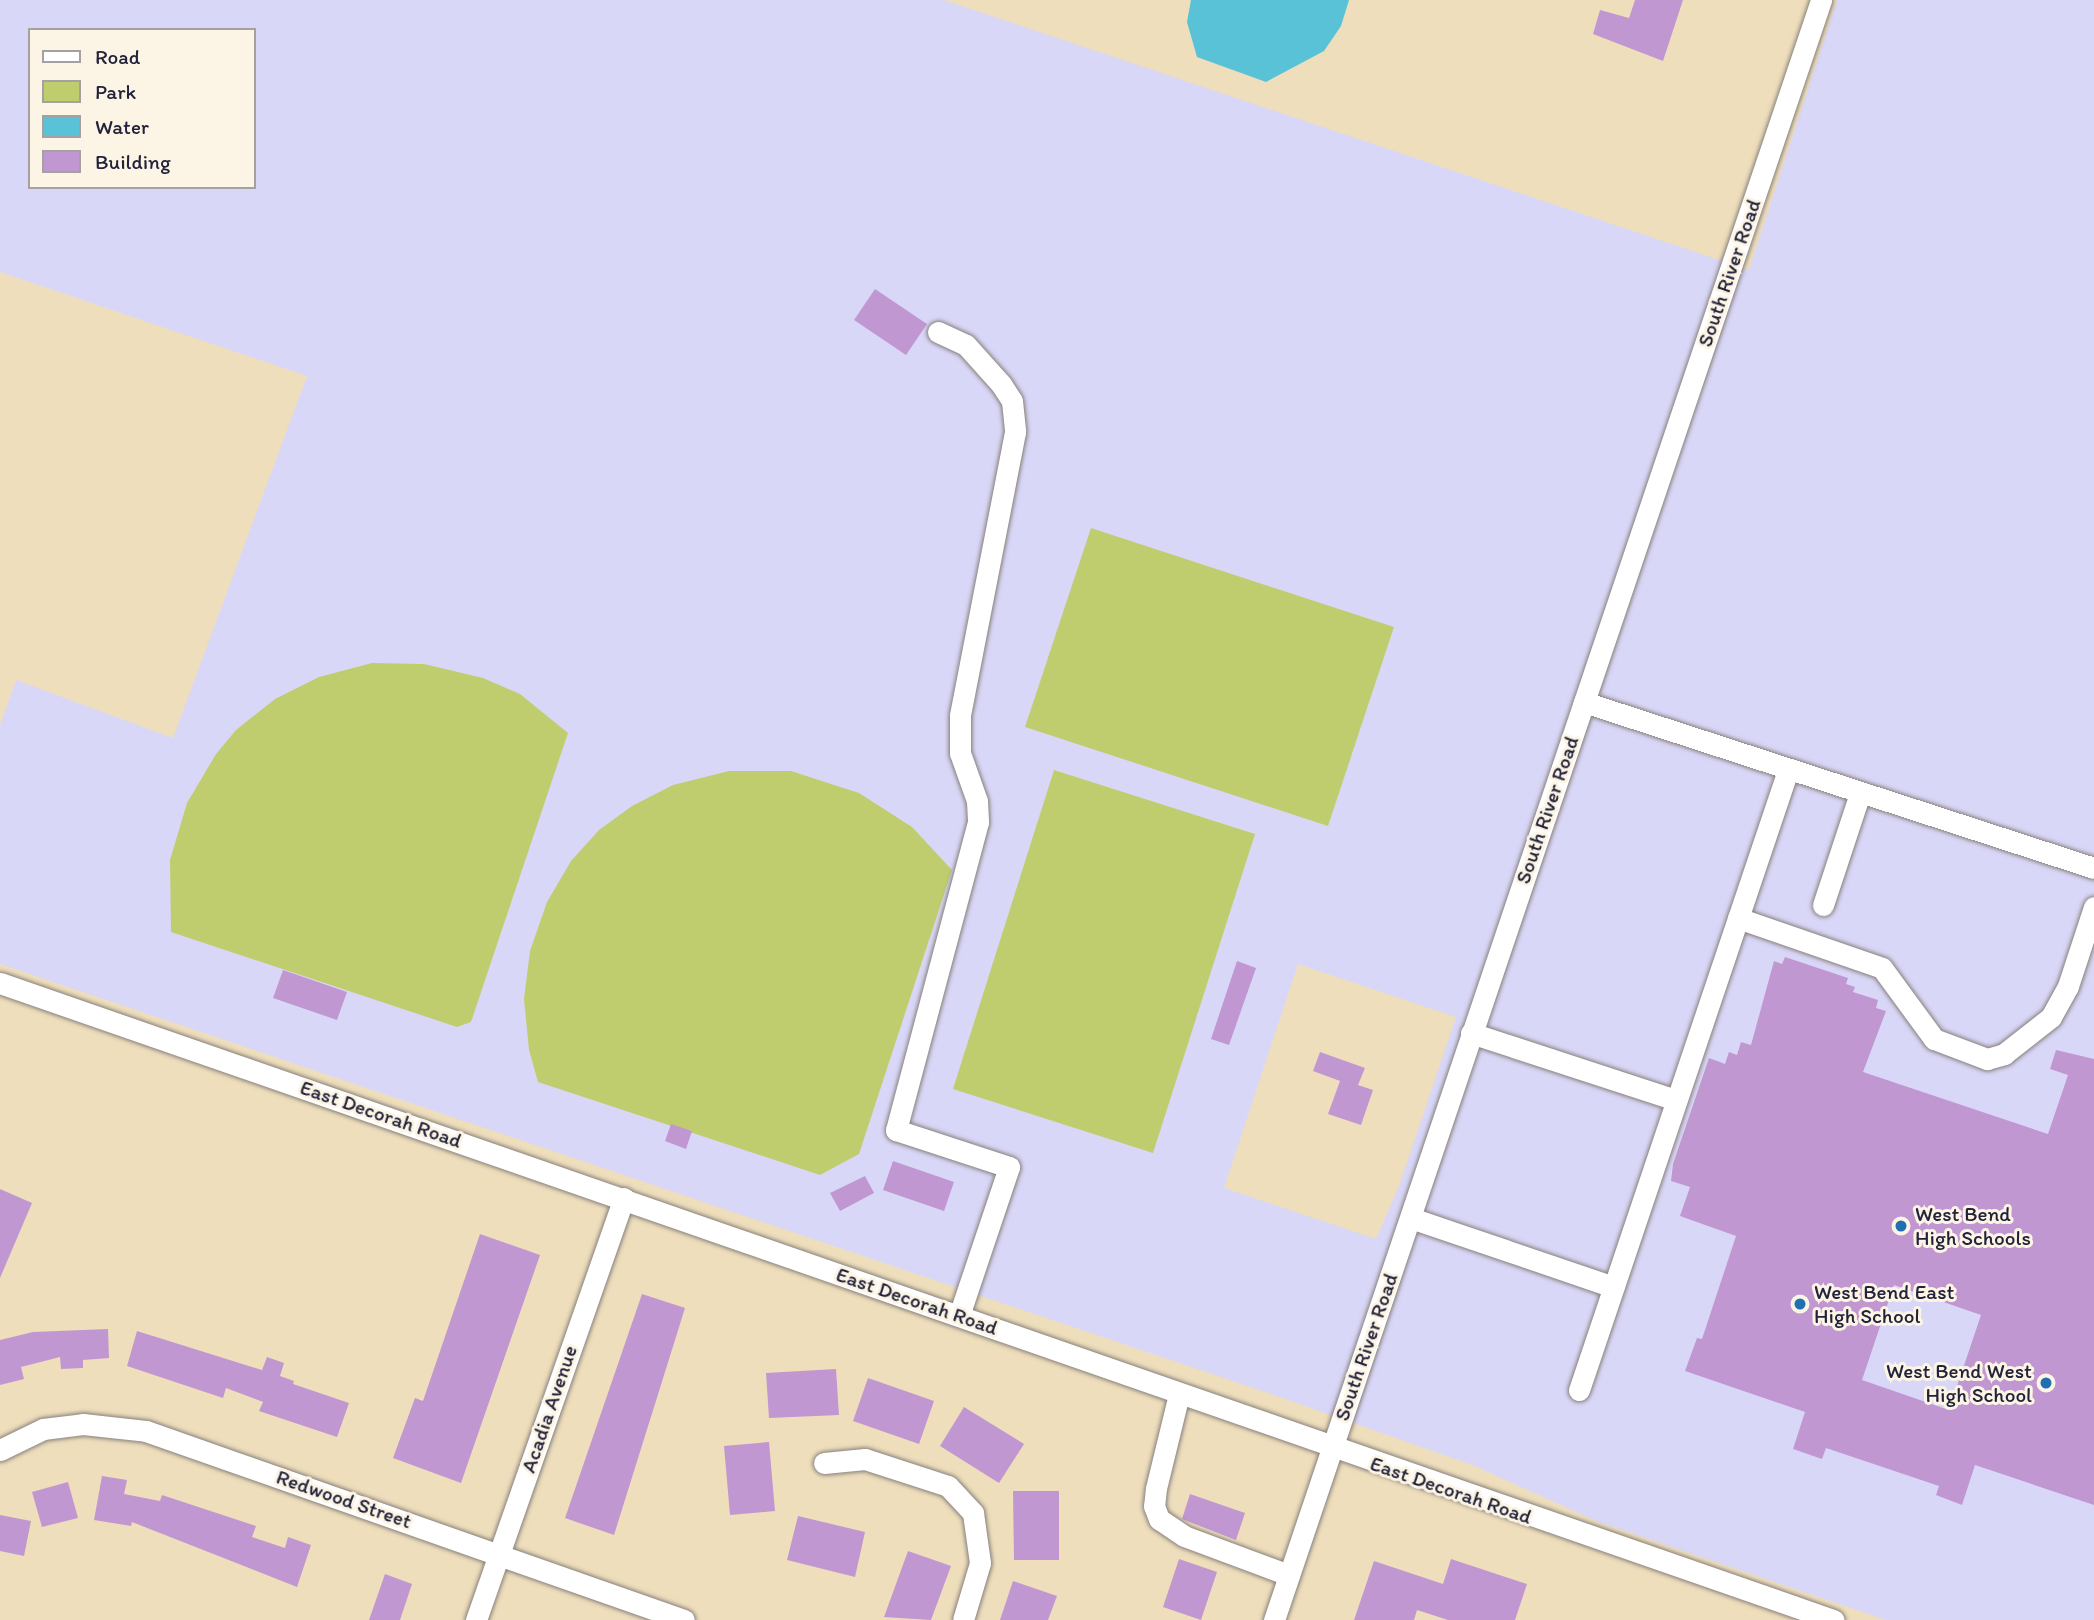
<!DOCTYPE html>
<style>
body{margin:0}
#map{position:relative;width:2094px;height:1620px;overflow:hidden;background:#eedebc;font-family:Itim,sans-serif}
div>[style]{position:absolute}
.built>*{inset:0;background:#d9d7f8}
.green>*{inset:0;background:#c0cd6e}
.water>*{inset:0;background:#59c2d6}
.building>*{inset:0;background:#c197d1}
.roads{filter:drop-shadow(0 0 2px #88807c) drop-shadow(0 0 2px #88807c)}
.minor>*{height:21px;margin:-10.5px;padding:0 10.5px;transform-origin:10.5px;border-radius:10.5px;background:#fff}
.dots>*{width:19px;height:19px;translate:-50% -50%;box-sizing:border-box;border:4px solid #fcf5e5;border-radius:50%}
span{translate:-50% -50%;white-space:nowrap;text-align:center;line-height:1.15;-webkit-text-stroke:6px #fcf5e5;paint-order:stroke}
.street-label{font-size:21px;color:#22223b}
.poi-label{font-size:21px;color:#22223b}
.left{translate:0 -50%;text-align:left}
.right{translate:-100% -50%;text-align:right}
.legend{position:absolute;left:28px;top:28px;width:228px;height:161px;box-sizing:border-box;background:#fcf5e5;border:2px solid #a5a1a1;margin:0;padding:9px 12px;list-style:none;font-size:21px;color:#22223b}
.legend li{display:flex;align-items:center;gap:14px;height:35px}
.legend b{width:35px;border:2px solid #a5a1a1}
</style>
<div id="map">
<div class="built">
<i style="clip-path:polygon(evenodd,0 0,944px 0,1749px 270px,1837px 0,2094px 0,2094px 1620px,1886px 1620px,1596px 1521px,1475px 1466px,1274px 1395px,0 964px,0 725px,16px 680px,173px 738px,307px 376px,0 272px,0 0,30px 30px,254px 30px,254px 187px,30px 187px,30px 30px,0 0,1298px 964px,1456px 1017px,1399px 1186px,1376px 1239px,1224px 1188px,1298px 964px)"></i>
</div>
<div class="green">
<i style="clip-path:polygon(1091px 528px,1394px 627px,1328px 826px,1025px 727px)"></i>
<i style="clip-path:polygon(372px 663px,424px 664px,483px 678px,520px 694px,568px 733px,471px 1022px,457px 1027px,171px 932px,170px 860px,187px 803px,216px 754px,236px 730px,275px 699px,319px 677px)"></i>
<i style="clip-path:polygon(1054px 770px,1255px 834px,1153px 1153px,953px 1089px)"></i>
<i style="clip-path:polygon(729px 771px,791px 771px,859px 793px,912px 827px,952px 870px,859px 1154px,820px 1175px,538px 1082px,529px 1050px,524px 999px,530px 951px,547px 902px,571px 861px,599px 830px,632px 806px,673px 785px)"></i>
</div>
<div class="water">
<i style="clip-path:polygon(1191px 0,1349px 0,1341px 26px,1324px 51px,1266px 82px,1197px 57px,1187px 22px)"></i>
</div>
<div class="building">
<i style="clip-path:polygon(1635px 0,1683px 0,1663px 61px,1593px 34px,1600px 10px,1629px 18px)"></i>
<i style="clip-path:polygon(875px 289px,927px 324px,906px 355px,854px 320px)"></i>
<i style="clip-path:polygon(evenodd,1785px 957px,1848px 978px,1846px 984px,1855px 987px,1853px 992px,1878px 1000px,1876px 1008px,1886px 1011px,1863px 1072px,2048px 1134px,2068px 1075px,2050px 1069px,2056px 1050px,2094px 1059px,2094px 1505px,1975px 1465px,1962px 1505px,1936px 1495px,1939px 1486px,1826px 1448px,1822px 1459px,1793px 1449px,1805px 1412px,1685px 1371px,1697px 1338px,1702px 1339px,1736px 1236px,1680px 1216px,1690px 1187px,1671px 1181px,1673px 1164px,1709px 1058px,1725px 1064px,1729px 1052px,1737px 1055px,1741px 1042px,1751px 1045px,1774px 961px,1782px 964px,1785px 957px,1894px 1285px,1981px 1315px,1949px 1410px,1862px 1380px,1894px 1285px)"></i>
<i style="clip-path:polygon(1237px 961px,1256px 968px,1229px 1045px,1211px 1039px)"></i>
<i style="clip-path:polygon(283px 970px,347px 992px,337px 1020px,273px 998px)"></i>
<i style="clip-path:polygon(1320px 1052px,1365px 1068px,1358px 1085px,1373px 1090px,1361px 1125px,1328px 1114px,1340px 1081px,1313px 1071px)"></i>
<i style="clip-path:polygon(671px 1124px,692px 1131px,686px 1149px,665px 1141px)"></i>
<i style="clip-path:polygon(893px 1161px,954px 1182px,944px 1211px,883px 1190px)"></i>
<i style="clip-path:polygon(865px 1176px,874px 1193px,840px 1211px,830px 1193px)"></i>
<i style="clip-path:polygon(0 1189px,32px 1203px,0 1278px)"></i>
<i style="clip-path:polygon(480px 1234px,540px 1255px,461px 1483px,393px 1458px,415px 1398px,423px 1401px)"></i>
<i style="clip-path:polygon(642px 1294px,685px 1308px,614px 1535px,565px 1518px)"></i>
<i style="clip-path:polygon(108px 1329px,109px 1358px,83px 1360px,83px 1368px,61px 1369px,60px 1357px,21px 1367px,24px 1379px,0 1385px,0 1340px,33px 1332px)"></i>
<i style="clip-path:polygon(137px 1331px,262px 1370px,267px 1357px,284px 1363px,280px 1376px,294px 1381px,293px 1384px,349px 1403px,337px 1437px,259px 1411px,263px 1402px,226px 1388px,223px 1398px,127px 1366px)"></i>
<i style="clip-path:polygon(836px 1369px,839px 1415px,769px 1418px,766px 1373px)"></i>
<i style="clip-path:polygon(868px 1378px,934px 1401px,919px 1444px,853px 1421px)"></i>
<i style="clip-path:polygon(964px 1407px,1024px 1444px,999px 1483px,940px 1446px)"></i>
<i style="clip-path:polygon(769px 1442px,775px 1511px,730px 1515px,724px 1446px)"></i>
<i style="clip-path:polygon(102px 1476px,127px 1480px,124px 1494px,160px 1501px,162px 1495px,256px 1526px,252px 1537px,285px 1548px,288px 1537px,311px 1545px,297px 1587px,132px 1522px,131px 1526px,94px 1520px)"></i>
<i style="clip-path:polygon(68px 1482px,78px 1518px,42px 1527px,32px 1492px)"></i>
<i style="clip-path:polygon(1013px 1491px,1059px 1491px,1059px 1560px,1014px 1560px)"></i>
<i style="clip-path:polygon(1190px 1494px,1245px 1513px,1236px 1540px,1182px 1519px)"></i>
<i style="clip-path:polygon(0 1515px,31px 1521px,24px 1556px,0 1551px)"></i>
<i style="clip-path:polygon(798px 1516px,865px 1532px,855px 1577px,787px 1560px)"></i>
<i style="clip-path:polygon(908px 1551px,951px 1566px,931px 1620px,884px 1617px)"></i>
<i style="clip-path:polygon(1179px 1559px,1217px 1572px,1201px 1620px,1163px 1607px)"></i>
<i style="clip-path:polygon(1451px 1559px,1527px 1584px,1515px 1620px,1448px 1620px,1417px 1610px,1414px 1620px,1354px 1620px,1374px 1561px,1443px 1584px)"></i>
<i style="clip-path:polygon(385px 1574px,412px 1584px,400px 1620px,369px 1620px)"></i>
<i style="clip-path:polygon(1013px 1581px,1057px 1596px,1048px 1620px,1000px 1620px)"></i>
</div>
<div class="roads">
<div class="minor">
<i style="left:938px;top:332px;width:31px;rotate:25deg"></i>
<i style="left:966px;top:345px;width:52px;rotate:48.1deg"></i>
<i style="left:1001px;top:384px;width:20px;rotate:57deg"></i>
<i style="left:1012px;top:401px;width:31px;rotate:84deg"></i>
<i style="left:1015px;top:432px;width:289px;rotate:101deg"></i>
<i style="left:960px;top:716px;width:37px;rotate:90deg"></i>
<i style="left:960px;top:753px;width:51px;rotate:70.5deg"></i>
<i style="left:977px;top:801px;width:21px;rotate:87deg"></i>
<i style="left:978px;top:822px;width:319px;rotate:104.9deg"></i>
<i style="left:896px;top:1130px;width:119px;rotate:18.1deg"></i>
<i style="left:1009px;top:1167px;width:157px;rotate:108.6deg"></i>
<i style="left:1584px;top:702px;width:536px;rotate:18.03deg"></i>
<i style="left:1823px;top:905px;width:118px;rotate:-71.7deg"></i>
<i style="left:1738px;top:918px;width:152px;rotate:19.1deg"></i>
<i style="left:1882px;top:968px;width:88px;rotate:53.8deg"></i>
<i style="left:1934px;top:1039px;width:57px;rotate:20.7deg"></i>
<i style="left:1987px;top:1059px;width:18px;rotate:-16deg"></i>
<i style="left:2004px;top:1054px;width:60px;rotate:-38.2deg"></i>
<i style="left:2051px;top:1017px;width:35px;rotate:-61deg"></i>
<i style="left:2068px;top:986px;width:83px;rotate:-71.8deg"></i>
<i style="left:0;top:983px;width:1941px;rotate:19.16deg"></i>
<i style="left:1471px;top:1033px;width:216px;rotate:18.1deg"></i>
<i style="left:1411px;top:1218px;width:214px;rotate:18.8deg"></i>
<i style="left:1579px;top:1390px;width:654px;rotate:-71.37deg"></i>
<i style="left:1179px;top:1394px;width:97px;rotate:103.7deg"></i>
<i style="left:1156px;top:1488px;width:18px;rotate:96deg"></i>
<i style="left:1154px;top:1506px;width:14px;rotate:69deg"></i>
<i style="left:1159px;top:1519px;width:30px;rotate:34deg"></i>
<i style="left:1184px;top:1536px;width:112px;rotate:20.4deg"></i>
<i style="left:0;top:1450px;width:48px;rotate:-26deg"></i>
<i style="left:43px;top:1429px;width:40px;rotate:-7.1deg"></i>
<i style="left:83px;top:1424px;width:63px;rotate:6.3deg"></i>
<i style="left:146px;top:1431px;width:570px;rotate:19.36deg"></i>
<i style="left:824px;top:1463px;width:41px;rotate:-5.6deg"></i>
<i style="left:865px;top:1459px;width:87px;rotate:18deg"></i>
<i style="left:948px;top:1486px;width:37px;rotate:47deg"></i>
<i style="left:973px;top:1513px;width:50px;rotate:82deg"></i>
<i style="left:980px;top:1563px;width:59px;rotate:106.6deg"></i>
<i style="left:476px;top:1620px;width:447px;rotate:-70.7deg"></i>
<i style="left:1274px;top:1620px;width:1710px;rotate:-71.34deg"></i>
</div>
</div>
<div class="dots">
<i style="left:1901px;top:1226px;background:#1f6fb2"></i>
<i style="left:1800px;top:1304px;background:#1f6fb2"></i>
<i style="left:2046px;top:1383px;background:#1f6fb2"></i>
</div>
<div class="street-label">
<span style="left:1729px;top:273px;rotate:-71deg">South River Road</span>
<span style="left:1547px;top:810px;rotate:-71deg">South River Road</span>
<span style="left:381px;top:1114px;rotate:19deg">East Decorah Road</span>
<span style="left:917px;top:1301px;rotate:19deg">East Decorah Road</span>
<span style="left:1366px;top:1347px;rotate:-71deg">South River Road</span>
<span style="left:549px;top:1409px;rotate:-71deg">Acadia Avenue</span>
<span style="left:1451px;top:1490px;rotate:19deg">East Decorah Road</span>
<span style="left:344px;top:1499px;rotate:19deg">Redwood Street</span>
</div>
<div class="poi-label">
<span class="left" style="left:1915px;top:1226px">West Bend<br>High Schools</span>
<span class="left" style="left:1814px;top:1304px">West Bend East<br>High School</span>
<span class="right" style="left:2032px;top:1383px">West Bend West<br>High School</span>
</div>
<ul class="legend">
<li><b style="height:9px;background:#fff"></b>Road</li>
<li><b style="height:19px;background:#c0cd6e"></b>Park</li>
<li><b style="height:19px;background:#59c2d6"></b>Water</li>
<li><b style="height:19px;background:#c197d1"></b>Building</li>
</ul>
</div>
